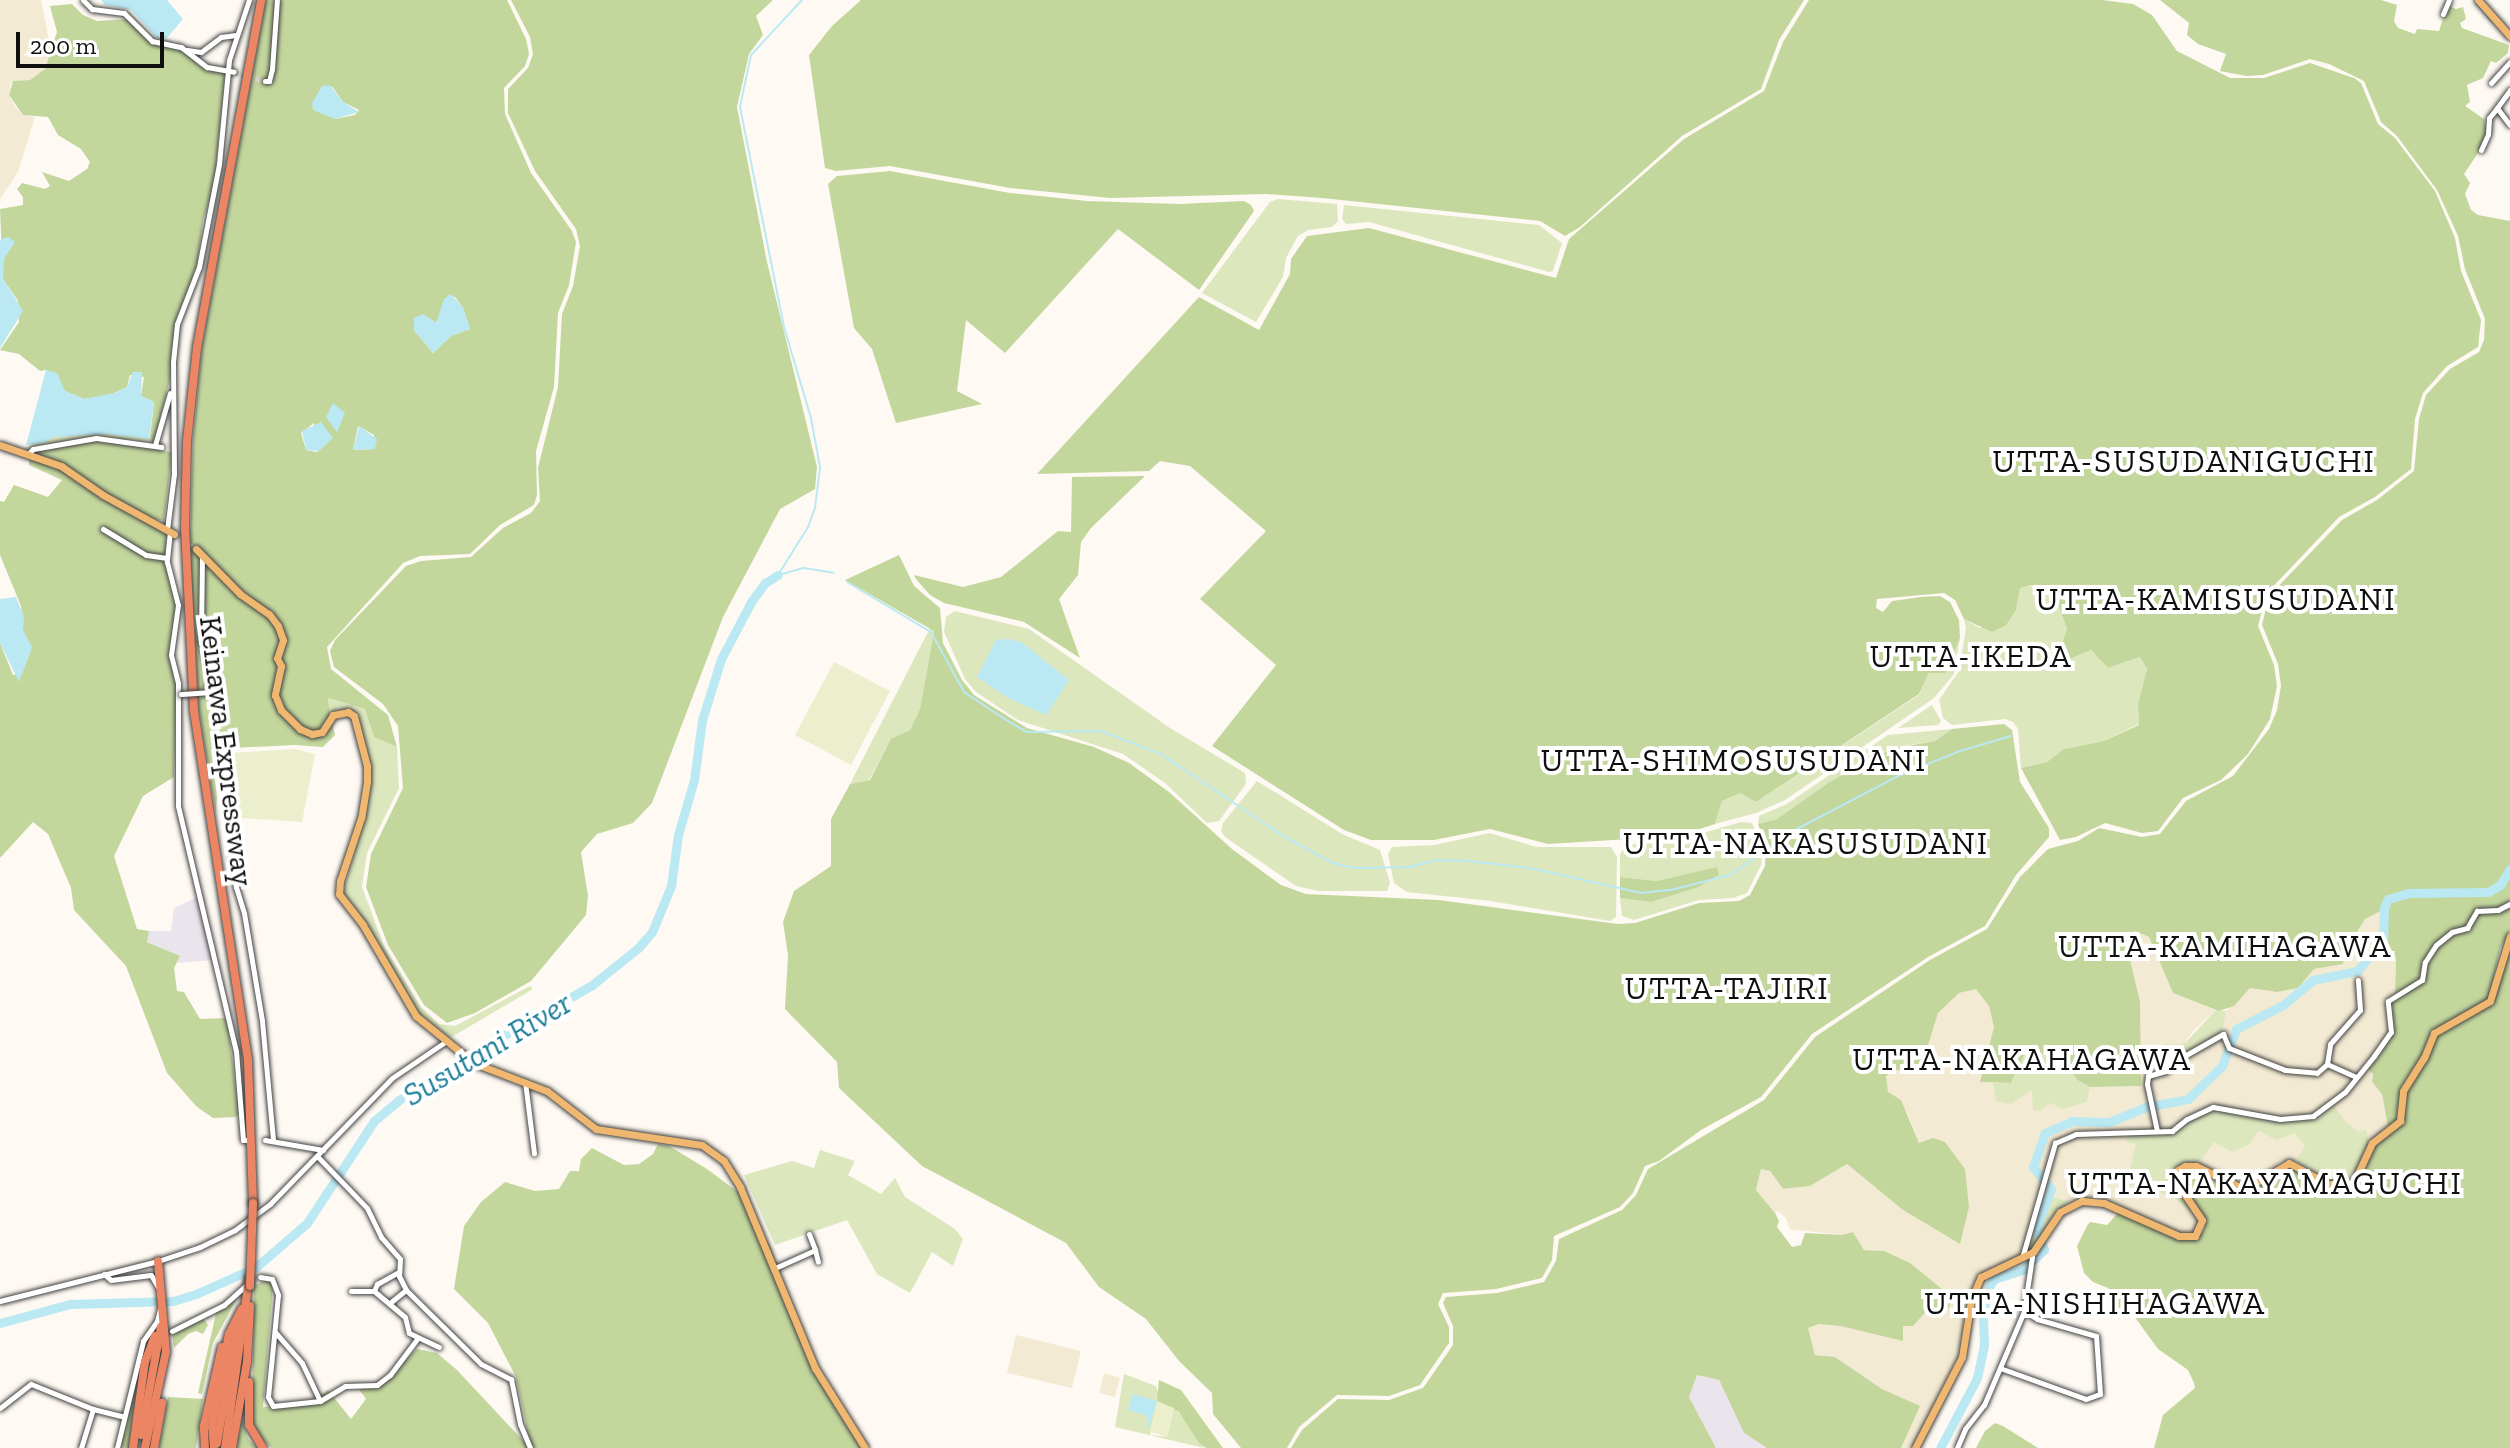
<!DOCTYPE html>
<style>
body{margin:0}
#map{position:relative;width:2510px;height:1448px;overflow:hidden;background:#fef9f2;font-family:"Zilla Slab",serif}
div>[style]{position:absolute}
.industrial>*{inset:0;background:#eae4ed}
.farmland>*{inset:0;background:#f3ead3}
.green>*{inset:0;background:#dce7bd}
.forest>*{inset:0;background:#c3d79d}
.pitch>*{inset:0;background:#ebefce}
.water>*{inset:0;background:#bae9f3}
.stream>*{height:2px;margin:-1px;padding:0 1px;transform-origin:1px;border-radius:1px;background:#bae9f3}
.river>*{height:9px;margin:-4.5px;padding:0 4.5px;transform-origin:4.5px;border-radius:4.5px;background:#bae9f3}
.minor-tunnel>*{height:5px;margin-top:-2.5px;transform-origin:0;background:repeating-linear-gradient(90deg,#dad6d0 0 5px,transparent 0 7.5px)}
.roads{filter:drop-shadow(0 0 2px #424242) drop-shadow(0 0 2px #424242)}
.minor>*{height:5px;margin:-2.5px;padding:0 2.5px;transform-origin:2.5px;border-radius:2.5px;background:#fff}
.major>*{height:7px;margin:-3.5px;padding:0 3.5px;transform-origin:3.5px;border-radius:3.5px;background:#f0b770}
.highway>*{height:8px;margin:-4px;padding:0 4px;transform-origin:4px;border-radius:4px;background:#ec8563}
.bridges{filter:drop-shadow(0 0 2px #424242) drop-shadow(0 0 2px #424242)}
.minor-bridge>*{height:5px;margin:-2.5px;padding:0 2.5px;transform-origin:2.5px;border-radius:2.5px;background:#fff}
.highway-bridge>*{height:8px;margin:-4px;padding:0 4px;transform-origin:4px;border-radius:4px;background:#ec8563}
span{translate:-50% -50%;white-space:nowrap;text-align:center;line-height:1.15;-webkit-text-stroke:8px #fff;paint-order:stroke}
.street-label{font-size:30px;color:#0f0f0f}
.neighbourhood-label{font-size:32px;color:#0f0f0f;letter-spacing:2px}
.water-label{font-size:32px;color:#1f7e9b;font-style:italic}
.scale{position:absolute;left:16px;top:32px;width:148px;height:36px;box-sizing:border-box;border:4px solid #0f0f0f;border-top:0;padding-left:10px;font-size:24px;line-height:28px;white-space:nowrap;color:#0f0f0f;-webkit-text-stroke:6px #fff;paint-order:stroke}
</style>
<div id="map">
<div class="industrial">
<i style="clip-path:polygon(197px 897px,212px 960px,177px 963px,179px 956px,146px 941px,149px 931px,171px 931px,174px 908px)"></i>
<i style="clip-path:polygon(1697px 1375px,1719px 1380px,1744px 1433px,1767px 1448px,1716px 1448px,1689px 1397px)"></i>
</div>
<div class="farmland">
<i style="clip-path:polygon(0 0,41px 0,51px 50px,45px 70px,30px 80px,13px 81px,10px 86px,9px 95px,14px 105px,23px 115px,35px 117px,18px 172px,0 199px)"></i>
<i style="clip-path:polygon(2386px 909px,2386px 939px,2396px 958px,2395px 994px,2385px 1005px,2390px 1031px,2344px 1091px,2312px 1114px,2280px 1117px,2213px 1105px,2172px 1129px,2076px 1132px,2054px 1141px,2021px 1256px,1975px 1278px,1966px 1306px,1958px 1356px,1913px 1448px,1901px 1448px,1919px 1406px,1882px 1389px,1835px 1357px,1815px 1355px,1808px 1328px,1819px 1324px,1840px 1326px,1903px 1341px,1903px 1325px,1913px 1325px,1930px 1307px,1884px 1251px,1864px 1250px,1853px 1232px,1842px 1235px,1790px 1229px,1786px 1218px,1778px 1211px,1775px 1213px,1756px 1190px,1761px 1168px,1770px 1171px,1783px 1189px,1810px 1186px,1847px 1164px,1903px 1210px,1960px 1244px,1965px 1169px,1950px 1153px,1919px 1143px,1907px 1112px,1888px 1093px,1885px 1075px,1926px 1052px,1938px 1013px,1959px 993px,1976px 988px,1989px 1006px,1995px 1027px,1980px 1081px,1993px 1083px,1997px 1101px,2014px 1101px,2032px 1089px,2040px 1111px,2051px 1103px,2087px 1102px,2090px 1087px,2140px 1086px,2127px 936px,2135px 931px,2149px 937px,2173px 993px,2216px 1010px,2193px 1031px,2176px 1056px,2222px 1020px,2226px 1011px,2250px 988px,2277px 992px,2298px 988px,2314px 969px,2342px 964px,2344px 941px,2354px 937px,2365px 919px)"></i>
<i style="clip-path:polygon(2366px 1067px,2373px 1074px,2372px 1082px,2382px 1094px,2388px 1127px,2369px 1142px,2344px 1121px,2332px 1103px)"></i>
<i style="clip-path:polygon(2258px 1130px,2294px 1133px,2305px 1146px,2296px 1161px,2281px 1161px,2249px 1183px,2240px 1184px,2198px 1164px,2214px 1141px)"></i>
<i style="clip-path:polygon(2128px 1133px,2136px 1143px,2143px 1186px,2174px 1198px,2197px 1216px,2199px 1221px,2193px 1233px,2180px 1233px,2097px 1197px,2070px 1201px,2042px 1195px,2056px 1144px,2076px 1136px)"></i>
<i style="clip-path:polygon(1016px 1335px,1081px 1351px,1072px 1388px,1007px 1373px)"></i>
<i style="clip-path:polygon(1104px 1373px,1120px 1378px,1115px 1397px,1099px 1393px)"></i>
</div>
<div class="green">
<i style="clip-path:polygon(1278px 199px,1337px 204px,1338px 221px,1332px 227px,1308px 230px,1298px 236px,1286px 258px,1283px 277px,1256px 322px,1202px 293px,1270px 202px)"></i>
<i style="clip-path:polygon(1344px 205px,1539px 225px,1562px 243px,1553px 271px,1549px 272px,1369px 222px,1346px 224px,1342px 219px)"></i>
<i style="clip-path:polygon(107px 434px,150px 438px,154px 442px,129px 440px,22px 449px,53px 437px)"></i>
<i style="clip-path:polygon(2029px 585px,2055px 597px,2067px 629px,2057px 655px,2063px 662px,2091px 650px,2108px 668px,2140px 657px,2147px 669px,2138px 704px,2139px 724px,2104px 741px,2064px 749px,2047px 762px,2021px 768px,2018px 729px,2013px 722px,2005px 719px,1952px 725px,1943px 718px,1939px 700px,1959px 671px,1966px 628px,1964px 619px,1980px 628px,2016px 610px,2020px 587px)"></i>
<i style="clip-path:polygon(955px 611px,1029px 629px,1170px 728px,1245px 773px,1246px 784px,1219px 821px,1207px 823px,1165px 783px,1123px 754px,1018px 720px,976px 692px,965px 679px,944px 632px,946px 617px)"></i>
<i style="clip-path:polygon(930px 628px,934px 631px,920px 709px,910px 730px,891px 740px,869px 780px,850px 784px)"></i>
<i style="clip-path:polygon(1960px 638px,1954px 674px,1934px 698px,1785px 800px,1756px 813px,1715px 824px,1722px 801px,1740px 793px,1756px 802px,1919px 695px,1929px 673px,1946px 673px)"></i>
<i style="clip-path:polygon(328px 698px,366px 709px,374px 737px,397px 747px,399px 788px,367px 853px,362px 887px,384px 946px,421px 1007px,439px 1024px,455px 1026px,530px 986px,533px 989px,450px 1038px,418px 1013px,366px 923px,343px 893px,364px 819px,370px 766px,356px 714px,348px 710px,330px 713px)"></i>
<i style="clip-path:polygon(1932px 705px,1941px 721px,1938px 725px,1898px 728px)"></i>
<i style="clip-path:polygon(1952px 729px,1935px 741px,1903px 746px,1828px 783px,1777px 819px,1758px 824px,1759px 816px,1787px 804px,1888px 735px)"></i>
<i style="clip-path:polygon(1257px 781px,1342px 834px,1380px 850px,1390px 883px,1387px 891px,1318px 891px,1296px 886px,1225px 837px,1221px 831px,1223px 823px)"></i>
<i style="clip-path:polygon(1741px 822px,1752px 823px,1763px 849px,1761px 865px,1747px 893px,1733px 898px,1699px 900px,1634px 920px,1622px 916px,1620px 898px,1651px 902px,1717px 868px,1657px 881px,1620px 877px,1620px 854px,1626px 845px,1679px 840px)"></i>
<i style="clip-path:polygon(1490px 833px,1536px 847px,1611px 847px,1617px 857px,1616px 917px,1610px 921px,1491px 901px,1407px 892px,1394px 883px,1388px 854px,1392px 847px,1434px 845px)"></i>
<i style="clip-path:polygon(2216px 1010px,2226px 1011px,2222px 1032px,2186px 1054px,2176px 1056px,2162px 1051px,2163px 1044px,2184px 1044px)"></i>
<i style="clip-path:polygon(2026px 1051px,2060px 1055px,2077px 1080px,2090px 1087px,2087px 1102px,2062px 1109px,2051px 1103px,2040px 1111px,2033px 1110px,2032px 1090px,2011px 1104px,1996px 1101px,1993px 1083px,2011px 1083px)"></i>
<i style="clip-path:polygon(2332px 1103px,2345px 1121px,2358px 1132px,2366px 1130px,2369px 1142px,2351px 1181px,2329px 1181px,2296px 1161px,2305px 1146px,2294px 1133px,2277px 1140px,2258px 1131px,2250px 1144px,2232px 1152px,2214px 1142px,2198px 1164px,2184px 1162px,2175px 1168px,2172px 1177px,2174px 1189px,2197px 1216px,2174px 1198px,2143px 1186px,2126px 1185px,2136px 1144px,2127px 1142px,2128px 1133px,2167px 1133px,2214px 1108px,2280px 1120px,2313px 1117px)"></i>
<i style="clip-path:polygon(820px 1150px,855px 1161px,848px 1175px,881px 1194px,895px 1178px,905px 1197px,955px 1229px,963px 1239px,953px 1266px,932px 1252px,910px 1293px,877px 1274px,847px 1220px,775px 1245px,744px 1175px,792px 1161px,814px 1168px)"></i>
<i style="clip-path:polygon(2042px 1195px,2070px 1201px,2054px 1213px,2036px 1244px,2025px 1253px)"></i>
<i style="clip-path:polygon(1124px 1374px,1156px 1386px,1160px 1399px,1150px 1435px,1167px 1437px,1174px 1408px,1189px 1423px,1204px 1448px,1115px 1427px)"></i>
</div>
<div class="forest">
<i style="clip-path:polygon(evenodd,266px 0,507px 0,526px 39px,529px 54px,525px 66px,504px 88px,505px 114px,531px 173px,572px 231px,576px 242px,569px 285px,558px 313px,554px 387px,536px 451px,537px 495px,534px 505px,500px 525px,470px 554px,420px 556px,403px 563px,327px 647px,331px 669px,388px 715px,397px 747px,374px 737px,365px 709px,328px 698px,330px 714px,323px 728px,316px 732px,297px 724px,277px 700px,282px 630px,207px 556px,190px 543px,193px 441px,202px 348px,266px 0,332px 86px,343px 102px,359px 110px,355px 115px,335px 119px,332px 86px,266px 0,449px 295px,455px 297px,463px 308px,470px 329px,451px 336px,433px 353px,414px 330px,414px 324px,429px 318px,436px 323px,449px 295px,266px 0,314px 423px,319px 451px,316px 452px,306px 450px,301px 433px,314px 423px,266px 0,358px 426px,374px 435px,375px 449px,353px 450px,358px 426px)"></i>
<i style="clip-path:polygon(511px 0,773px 0,756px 16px,763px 35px,749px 54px,737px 107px,767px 262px,817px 467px,815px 489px,780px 509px,723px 617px,652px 803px,633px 823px,597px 834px,581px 852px,588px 896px,586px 915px,531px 981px,475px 1013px,447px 1023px,424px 1005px,388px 945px,366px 887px,371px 854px,403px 788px,398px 726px,383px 704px,334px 667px,330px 651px,335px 640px,406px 566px,421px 561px,471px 557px,503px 528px,531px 513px,540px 501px,538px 468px,558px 387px,562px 314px,573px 286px,580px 246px,576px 229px,535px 171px,508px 113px,508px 89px,528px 68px,533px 54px,530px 37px)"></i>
<i style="clip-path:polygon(861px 0,1804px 0,1779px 40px,1761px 89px,1682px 136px,1580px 227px,1565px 236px,1540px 221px,1322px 198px,1266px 194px,1110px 198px,1010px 188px,890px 166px,836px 171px,825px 168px,809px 55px,832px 26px)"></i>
<i style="clip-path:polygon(1809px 0,2102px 0,2133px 4px,2152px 15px,2177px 51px,2230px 78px,2264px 78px,2310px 63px,2354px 78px,2361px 83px,2378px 124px,2395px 138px,2435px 191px,2455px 238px,2461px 271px,2481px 320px,2478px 347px,2447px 366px,2423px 393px,2415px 419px,2411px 469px,2375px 497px,2339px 517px,2266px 594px,2258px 626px,2274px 665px,2277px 686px,2270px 719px,2248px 754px,2221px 780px,2183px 798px,2158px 831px,2142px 833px,2105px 823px,2076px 837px,2060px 840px,2021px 768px,2047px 762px,2064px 749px,2104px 741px,2139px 725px,2138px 704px,2147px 669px,2140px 657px,2108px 668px,2091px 650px,2063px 662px,2057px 656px,2067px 629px,2055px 597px,2044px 589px,2030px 585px,2020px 588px,2016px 610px,2006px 625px,1992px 632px,1964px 619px,1955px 600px,1944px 593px,1877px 599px,1876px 608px,1883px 612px,1892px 601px,1921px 597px,1940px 596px,1950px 602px,1959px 620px,1960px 638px,1946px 673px,1929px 673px,1919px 694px,1756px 802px,1740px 793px,1722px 801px,1715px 824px,1678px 836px,1548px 844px,1490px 829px,1434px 840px,1371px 840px,1344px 830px,1212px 746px,1276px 665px,1200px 599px,1266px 531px,1190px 466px,1160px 461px,1149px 471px,1037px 474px,1199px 297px,1259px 330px,1290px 274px,1291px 259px,1307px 236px,1369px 228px,1556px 278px,1569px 239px,1684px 139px,1764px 91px,1783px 42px)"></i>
<i style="clip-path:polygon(2160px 0,2381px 0,2397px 5px,2394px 21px,2398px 28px,2415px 34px,2417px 29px,2439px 31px,2447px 5px,2456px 9px,2463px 7px,2466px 19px,2460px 23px,2462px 28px,2509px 45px,2508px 53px,2496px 63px,2491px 61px,2483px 78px,2467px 85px,2470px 102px,2465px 106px,2484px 119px,2488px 138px,2464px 174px,2470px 183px,2465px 194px,2471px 210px,2478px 215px,2510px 221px,2510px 902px,2498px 908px,2476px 910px,2469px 924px,2435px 944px,2421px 979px,2395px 994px,2396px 958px,2386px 939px,2385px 909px,2365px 919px,2354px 937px,2344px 941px,2343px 964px,2314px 969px,2298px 988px,2277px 992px,2250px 988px,2234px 1006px,2219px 1011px,2173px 993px,2149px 937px,2135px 931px,2127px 936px,2126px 943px,2140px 1002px,2141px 1086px,2090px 1087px,2077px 1080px,2060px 1055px,2026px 1051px,2011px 1083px,1980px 1082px,1994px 1027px,1989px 1006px,1976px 989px,1959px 993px,1938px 1013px,1926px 1052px,1916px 1069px,1896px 1070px,1886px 1076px,1888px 1092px,1901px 1100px,1919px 1143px,1933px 1138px,1945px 1142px,1965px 1169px,1969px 1207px,1960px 1244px,1903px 1210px,1847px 1164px,1810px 1186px,1783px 1189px,1770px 1171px,1761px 1169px,1756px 1190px,1775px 1213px,1779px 1221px,1777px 1227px,1792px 1247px,1801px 1245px,1805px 1233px,1842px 1235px,1853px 1232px,1864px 1250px,1884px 1251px,1910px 1263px,1953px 1298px,1948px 1309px,1930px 1307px,1913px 1326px,1903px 1326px,1903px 1341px,1840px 1326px,1819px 1324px,1808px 1328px,1815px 1355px,1835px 1357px,1882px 1389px,1920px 1406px,1901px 1448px,1767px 1448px,1744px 1433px,1719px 1380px,1697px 1375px,1689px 1397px,1716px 1448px,1291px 1448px,1302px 1430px,1338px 1399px,1389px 1400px,1423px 1388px,1453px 1345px,1453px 1326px,1443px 1303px,1446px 1297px,1497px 1293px,1544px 1282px,1556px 1261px,1559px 1239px,1622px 1210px,1636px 1195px,1648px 1169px,1764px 1100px,1815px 1037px,1930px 960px,1987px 929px,2020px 877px,2048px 849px,2078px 841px,2099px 828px,2142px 837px,2160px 834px,2186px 801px,2233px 776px,2269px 729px,2277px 710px,2281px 686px,2278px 664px,2262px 625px,2269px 596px,2342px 520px,2377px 500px,2414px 471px,2419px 419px,2426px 395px,2450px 369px,2479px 352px,2484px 340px,2485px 319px,2465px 269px,2458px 236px,2437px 190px,2397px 136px,2381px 122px,2364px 81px,2329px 64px,2310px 59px,2263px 75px,2246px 76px,2220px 71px,2226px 54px,2198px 44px,2187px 35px,2189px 23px)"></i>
<i style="clip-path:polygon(72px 4px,83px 15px,97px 21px,129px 19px,151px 43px,180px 49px,200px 66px,225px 74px,214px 187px,203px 220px,197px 266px,175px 324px,170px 379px,154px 442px,150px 438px,154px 402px,141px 396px,144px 377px,130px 375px,127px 387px,108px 396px,84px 399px,65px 391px,46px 370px,40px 371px,19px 354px,0 350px,19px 322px,18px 301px,3px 279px,0 209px,23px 205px,23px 197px,17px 189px,22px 183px,45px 189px,50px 186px,42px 172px,69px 181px,87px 169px,90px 162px,81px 149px,58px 135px,48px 117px,23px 115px,9px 95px,13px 81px,30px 80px,45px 69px,57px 32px,50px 6px)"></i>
<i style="clip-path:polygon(890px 171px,1010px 193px,1087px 201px,1179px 204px,1244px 201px,1251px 205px,1254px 211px,1199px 290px,1118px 229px,1005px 353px,966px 320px,957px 391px,982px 404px,896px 423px,872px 349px,854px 328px,828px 184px,837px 176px)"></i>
<i style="clip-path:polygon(96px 440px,172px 452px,164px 521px,150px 518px,31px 453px)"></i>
<i style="clip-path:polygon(29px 456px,51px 463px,167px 532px,165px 562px,177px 605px,169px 655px,176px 683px,174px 777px,143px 796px,114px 856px,137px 929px,149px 931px,147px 942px,180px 956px,174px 968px,177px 991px,184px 992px,200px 1019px,227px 1018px,239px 1114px,236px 1117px,213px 1118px,197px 1107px,167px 1073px,126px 966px,74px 910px,71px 888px,48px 834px,33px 822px,0 858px,0 643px,13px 675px,22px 673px,31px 650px,23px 630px,21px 606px,0 555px,0 501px,4px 502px,14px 485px,48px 497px,62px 480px,29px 465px)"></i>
<i style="clip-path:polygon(1145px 476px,1091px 528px,1081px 542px,1078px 575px,1059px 599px,1080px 658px,1024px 622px,944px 603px,930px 595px,915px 578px,914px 575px,963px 587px,1001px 577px,1058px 531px,1071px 532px,1072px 477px)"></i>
<i style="clip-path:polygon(190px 548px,205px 558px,246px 603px,273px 621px,281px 640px,273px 695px,299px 731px,320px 735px,331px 718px,335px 735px,323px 747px,295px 745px,211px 749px,217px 797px,216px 814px,199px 710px)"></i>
<i style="clip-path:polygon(899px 555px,914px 586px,940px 608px,943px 643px,962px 680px,974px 695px,1027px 728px,1094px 747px,1129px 763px,1169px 792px,1232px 849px,1281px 885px,1306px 894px,1439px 900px,1618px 924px,1635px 923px,1699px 903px,1739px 901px,1750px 895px,1765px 866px,1766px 846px,1758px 824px,1777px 819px,1828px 783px,1891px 749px,1935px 741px,1952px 729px,2004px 724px,2012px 730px,2020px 782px,2049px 828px,2049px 837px,2016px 875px,1985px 926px,1928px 957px,1812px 1034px,1761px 1097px,1701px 1130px,1659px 1161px,1645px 1166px,1633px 1193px,1620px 1207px,1554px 1236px,1552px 1260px,1542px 1278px,1496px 1289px,1443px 1293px,1438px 1304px,1449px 1327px,1449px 1343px,1420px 1385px,1389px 1396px,1337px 1395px,1299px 1427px,1287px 1448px,1241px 1448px,1213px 1414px,1212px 1393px,1179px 1361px,1146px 1319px,1099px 1287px,1066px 1243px,922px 1166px,839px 1088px,837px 1062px,785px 1009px,788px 955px,783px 922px,794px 891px,831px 866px,831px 819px,850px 784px,870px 780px,891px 739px,910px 730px,920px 709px,934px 631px,845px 580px)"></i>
<i style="clip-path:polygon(1717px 867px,1719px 875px,1698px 887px,1651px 902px,1620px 898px,1620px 877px,1657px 881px)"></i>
<i style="clip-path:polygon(2510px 906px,2510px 930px,2500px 949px,2489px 997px,2481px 1006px,2431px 1031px,2421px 1057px,2401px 1087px,2396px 1120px,2388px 1127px,2382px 1094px,2372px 1082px,2373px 1074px,2366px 1067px,2393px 1032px,2390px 1002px,2423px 981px,2427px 962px,2437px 946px,2453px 933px,2468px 929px,2478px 912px,2498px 912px)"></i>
<i style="clip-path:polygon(2510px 943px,2510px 1448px,2154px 1448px,2163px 1415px,2195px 1388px,2194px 1383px,2188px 1370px,2158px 1349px,2134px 1316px,2119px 1310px,2108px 1288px,2093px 1282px,2084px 1273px,2077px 1246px,2087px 1226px,2090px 1222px,2107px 1225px,2119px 1212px,2177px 1239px,2197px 1239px,2204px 1230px,2206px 1219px,2178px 1180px,2186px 1169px,2239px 1191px,2252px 1189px,2288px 1166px,2326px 1187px,2355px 1187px,2377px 1143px,2403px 1122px,2406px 1092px,2427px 1060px,2437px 1036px,2493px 1004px)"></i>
<i style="clip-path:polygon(658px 1144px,669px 1146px,707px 1169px,742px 1195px,771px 1248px,795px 1322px,834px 1405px,861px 1448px,531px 1448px,516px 1377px,488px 1323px,454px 1289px,464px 1226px,481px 1202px,505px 1182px,535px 1191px,559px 1189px,570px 1171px,579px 1171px,581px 1159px,592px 1148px,624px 1165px,639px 1164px,653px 1154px)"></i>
<i style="clip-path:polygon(266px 1280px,273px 1286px,263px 1407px,307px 1406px,328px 1390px,351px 1419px,366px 1399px,359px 1389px,378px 1386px,417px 1349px,437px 1353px,457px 1370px,530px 1448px,271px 1448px,257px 1434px,252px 1415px,254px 1286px)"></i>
<i style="clip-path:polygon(242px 1289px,213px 1343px,204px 1385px,202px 1394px,198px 1393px,217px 1309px)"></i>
<i style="clip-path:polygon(203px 1318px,208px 1325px,203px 1334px,196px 1331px,188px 1334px,174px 1348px,172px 1334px)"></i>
<i style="clip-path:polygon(1159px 1380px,1181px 1390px,1223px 1448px,1206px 1448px,1199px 1443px,1179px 1412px,1157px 1401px)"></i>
<i style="clip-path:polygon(136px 1385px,129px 1448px,119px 1448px)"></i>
<i style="clip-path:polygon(168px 1397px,203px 1399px,196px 1448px,159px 1448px)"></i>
<i style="clip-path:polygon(242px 1419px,248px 1439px,258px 1448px,235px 1448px)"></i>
<i style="clip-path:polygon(1995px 1423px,2003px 1426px,2038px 1448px,1976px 1448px,1985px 1431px)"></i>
</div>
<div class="pitch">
<i style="clip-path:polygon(834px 662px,890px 691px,851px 765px,795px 735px)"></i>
<i style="clip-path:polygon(295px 749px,315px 754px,302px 822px,227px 817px,223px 760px,230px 753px)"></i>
<i style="clip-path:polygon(1157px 1401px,1174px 1408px,1167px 1437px,1150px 1432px)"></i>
</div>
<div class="water">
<i style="clip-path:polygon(101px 0,167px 0,183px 19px,167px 38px,158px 39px,131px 10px,105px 5px)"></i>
<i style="clip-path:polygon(330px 85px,343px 102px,359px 112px,335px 119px,313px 110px,312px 103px,322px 86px)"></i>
<i style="clip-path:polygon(8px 237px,15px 242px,4px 259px,3px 279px,23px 311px,0 348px,0 240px)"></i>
<i style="clip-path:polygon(451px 294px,463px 308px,470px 329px,451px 336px,433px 353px,414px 330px,414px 318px,423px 314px,436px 323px,444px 299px)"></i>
<i style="clip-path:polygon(46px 370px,57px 373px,65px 391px,84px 399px,115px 393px,127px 387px,133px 372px,142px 372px,141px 396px,154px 402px,149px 439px,107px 434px,53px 437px,42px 444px,26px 445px)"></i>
<i style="clip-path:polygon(333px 403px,345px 413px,337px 432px,326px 417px)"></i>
<i style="clip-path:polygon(321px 422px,333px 438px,319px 451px,306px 450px,302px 431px)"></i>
<i style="clip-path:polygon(359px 426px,377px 439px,375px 449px,353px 450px)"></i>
<i style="clip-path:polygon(16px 597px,24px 617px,23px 630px,32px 647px,19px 682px,0 643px,0 599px)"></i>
<i style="clip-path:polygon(1009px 639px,1021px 642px,1069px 680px,1046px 715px,1008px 698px,977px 677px,996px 640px)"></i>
<i style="clip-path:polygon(1133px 1394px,1157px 1401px,1148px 1430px,1148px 1416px,1128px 1410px)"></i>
</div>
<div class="stream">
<i style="left:2474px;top:0;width:27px;rotate:51deg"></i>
<i style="left:778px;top:575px;width:57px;rotate:-58deg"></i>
<i style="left:808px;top:527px;width:20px;rotate:-70deg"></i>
<i style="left:815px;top:508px;width:41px;rotate:-83deg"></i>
<i style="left:820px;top:467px;width:50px;rotate:-100.4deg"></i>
<i style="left:811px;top:418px;width:95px;rotate:-106.5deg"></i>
<i style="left:784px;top:327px;width:224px;rotate:-101.3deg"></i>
<i style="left:740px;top:107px;width:53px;rotate:-78.1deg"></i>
<i style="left:751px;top:55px;width:75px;rotate:-47.2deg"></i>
<i style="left:779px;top:575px;width:26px;rotate:-16deg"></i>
<i style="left:804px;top:568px;width:30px;rotate:9deg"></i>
<i style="left:847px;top:582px;width:98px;rotate:30.8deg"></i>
<i style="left:931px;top:632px;width:68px;rotate:61.2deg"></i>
<i style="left:964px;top:692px;width:50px;rotate:33.7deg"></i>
<i style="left:1006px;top:720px;width:24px;rotate:30deg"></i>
<i style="left:1027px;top:732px;width:74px;rotate:-0.8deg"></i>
<i style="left:1101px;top:731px;width:64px;rotate:21deg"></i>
<i style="left:1161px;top:754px;width:147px;rotate:33.9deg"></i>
<i style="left:1283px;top:836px;width:57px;rotate:28.4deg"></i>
<i style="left:1333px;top:863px;width:21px;rotate:14deg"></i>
<i style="left:1353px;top:868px;width:57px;rotate:-1deg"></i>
<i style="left:1410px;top:867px;width:27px;rotate:-15deg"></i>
<i style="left:1436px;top:860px;width:32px;rotate:2deg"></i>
<i style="left:1468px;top:861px;width:62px;rotate:6.4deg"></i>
<i style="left:1530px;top:868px;width:114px;rotate:12.7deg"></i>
<i style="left:1641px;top:893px;width:30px;rotate:-6deg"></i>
<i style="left:1671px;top:890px;width:61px;rotate:-14.3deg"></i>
<i style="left:1730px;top:875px;width:79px;rotate:-34.7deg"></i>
<i style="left:1795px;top:830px;width:119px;rotate:-27.6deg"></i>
<i style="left:1900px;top:775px;width:65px;rotate:-21.8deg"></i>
<i style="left:1960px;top:751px;width:53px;rotate:-16.4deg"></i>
</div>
<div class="river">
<i style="left:0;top:1323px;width:73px;rotate:-15.2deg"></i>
<i style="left:70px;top:1304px;width:103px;rotate:-1.7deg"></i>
<i style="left:173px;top:1301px;width:24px;rotate:-17deg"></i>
<i style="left:196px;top:1294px;width:66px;rotate:-24.2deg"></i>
<i style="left:256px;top:1267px;width:67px;rotate:-40.8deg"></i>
<i style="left:307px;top:1223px;width:122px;rotate:-56.7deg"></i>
<i style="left:374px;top:1121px;width:33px;rotate:-40deg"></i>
<i style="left:399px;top:1100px;width:112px;rotate:-31.8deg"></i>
<i style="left:494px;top:1041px;width:113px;rotate:-29.7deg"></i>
<i style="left:592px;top:985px;width:59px;rotate:-38.8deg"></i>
<i style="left:638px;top:948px;width:21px;rotate:-49deg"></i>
<i style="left:652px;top:932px;width:50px;rotate:-67.6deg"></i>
<i style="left:671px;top:886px;width:51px;rotate:-82.2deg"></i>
<i style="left:678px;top:835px;width:57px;rotate:-73.8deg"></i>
<i style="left:694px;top:780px;width:61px;rotate:-82.4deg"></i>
<i style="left:702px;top:720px;width:64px;rotate:-72.7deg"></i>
<i style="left:721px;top:659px;width:64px;rotate:-62.2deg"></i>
<i style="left:751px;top:602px;width:24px;rotate:-54deg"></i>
<i style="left:765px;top:583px;width:15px;rotate:-32deg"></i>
<i style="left:1940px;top:1448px;width:79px;rotate:-62.1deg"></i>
<i style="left:1977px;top:1378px;width:34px;rotate:-78deg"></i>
<i style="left:1984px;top:1345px;width:34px;rotate:-92deg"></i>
<i style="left:1983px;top:1311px;width:27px;rotate:-75deg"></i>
<i style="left:1990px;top:1285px;width:7px;rotate:-56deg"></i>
<i style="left:1994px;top:1279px;width:32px;rotate:-18deg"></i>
<i style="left:2024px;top:1269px;width:28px;rotate:-44deg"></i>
<i style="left:2044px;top:1250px;width:23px;rotate:-110deg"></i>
<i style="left:2036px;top:1228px;width:42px;rotate:-69deg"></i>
<i style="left:2051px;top:1189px;width:28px;rotate:-129deg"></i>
<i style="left:2033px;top:1167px;width:36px;rotate:-71deg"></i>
<i style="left:2045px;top:1133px;width:30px;rotate:-24deg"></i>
<i style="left:2072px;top:1121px;width:37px;rotate:2deg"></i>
<i style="left:2109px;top:1122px;width:40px;rotate:-22deg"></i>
<i style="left:2146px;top:1107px;width:43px;rotate:-10.8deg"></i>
<i style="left:2188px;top:1099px;width:47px;rotate:-44.1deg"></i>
<i style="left:2222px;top:1066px;width:40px;rotate:-69deg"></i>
<i style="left:2236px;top:1029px;width:53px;rotate:-27.1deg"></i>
<i style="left:2283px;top:1005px;width:39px;rotate:-40deg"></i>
<i style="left:2313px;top:980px;width:45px;rotate:-11.6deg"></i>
<i style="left:2357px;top:971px;width:40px;rotate:-50deg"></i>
<i style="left:2383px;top:940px;width:33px;rotate:-88deg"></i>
<i style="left:2384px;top:907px;width:9px;rotate:-63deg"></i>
<i style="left:2388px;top:899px;width:22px;rotate:-16deg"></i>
<i style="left:2409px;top:893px;width:79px;rotate:-0.7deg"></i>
<i style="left:2488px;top:892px;width:14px;rotate:-30deg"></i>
<i style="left:2500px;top:885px;width:19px;rotate:-58deg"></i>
</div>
<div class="minor-tunnel">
<i style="left:234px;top:72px;width:32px;rotate:16deg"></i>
</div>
<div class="roads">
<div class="minor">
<i style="left:83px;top:0;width:13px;rotate:45deg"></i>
<i style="left:92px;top:9px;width:32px;rotate:7deg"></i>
<i style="left:124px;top:13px;width:40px;rotate:45deg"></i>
<i style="left:152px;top:41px;width:30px;rotate:12deg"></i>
<i style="left:181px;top:47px;width:33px;rotate:38deg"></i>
<i style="left:207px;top:67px;width:27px;rotate:10deg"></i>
<i style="left:2443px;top:14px;width:15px;rotate:-67deg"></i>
<i style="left:187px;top:50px;width:14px;rotate:8deg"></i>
<i style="left:201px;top:52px;width:25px;rotate:-37deg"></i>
<i style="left:221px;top:37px;width:15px;rotate:-8deg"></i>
<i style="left:265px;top:81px;width:4px"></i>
<i style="left:269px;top:81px;width:12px;rotate:-76deg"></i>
<i style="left:272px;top:69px;width:69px;rotate:-85.9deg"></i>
<i style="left:2491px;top:83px;width:28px;rotate:-48deg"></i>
<i style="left:2510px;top:90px;width:22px;rotate:126deg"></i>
<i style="left:2497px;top:108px;width:21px;rotate:53deg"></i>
<i style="left:2481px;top:150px;width:17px;rotate:-66deg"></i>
<i style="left:2488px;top:134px;width:16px;rotate:-86deg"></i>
<i style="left:2489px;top:118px;width:13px;rotate:-51deg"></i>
<i style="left:155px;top:445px;width:54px;rotate:-73.9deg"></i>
<i style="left:28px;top:454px;width:7px;rotate:-45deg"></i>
<i style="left:33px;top:449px;width:64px;rotate:-9.9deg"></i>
<i style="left:96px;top:438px;width:66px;rotate:7.9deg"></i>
<i style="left:103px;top:529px;width:50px;rotate:31.2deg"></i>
<i style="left:146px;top:555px;width:21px;rotate:8deg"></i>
<i style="left:167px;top:530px;width:56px;rotate:-82.9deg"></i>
<i style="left:174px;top:474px;width:112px;rotate:-90.5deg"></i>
<i style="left:173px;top:362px;width:38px;rotate:-84deg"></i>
<i style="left:177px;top:324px;width:61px;rotate:-68.9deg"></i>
<i style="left:199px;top:267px;width:105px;rotate:-79deg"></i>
<i style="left:219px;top:164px;width:104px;rotate:-84.5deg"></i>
<i style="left:229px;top:60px;width:63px;rotate:-71.6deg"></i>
<i style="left:170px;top:531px;width:31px;rotate:96deg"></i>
<i style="left:167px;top:562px;width:44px;rotate:75.7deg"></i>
<i style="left:178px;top:605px;width:50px;rotate:98deg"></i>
<i style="left:171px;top:655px;width:29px;rotate:76deg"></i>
<i style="left:178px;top:683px;width:123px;rotate:90deg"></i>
<i style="left:178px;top:806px;width:252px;rotate:76.7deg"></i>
<i style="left:236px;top:1051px;width:89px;rotate:85.5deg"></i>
<i style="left:243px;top:1140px;width:4px"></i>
<i style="left:202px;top:555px;width:85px;rotate:90.7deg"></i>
<i style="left:201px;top:640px;width:32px;rotate:76deg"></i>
<i style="left:209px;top:671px;width:21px;rotate:93deg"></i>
<i style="left:233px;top:855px;width:32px;rotate:85deg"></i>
<i style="left:236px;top:887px;width:27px;rotate:73deg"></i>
<i style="left:244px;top:913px;width:109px;rotate:80.5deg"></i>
<i style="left:262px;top:1021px;width:119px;rotate:84.7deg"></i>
<i style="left:2327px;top:1064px;width:20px;rotate:-81deg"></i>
<i style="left:2330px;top:1044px;width:45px;rotate:-48.6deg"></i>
<i style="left:2360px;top:1010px;width:30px;rotate:-94deg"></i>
<i style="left:525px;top:1082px;width:72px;rotate:82.8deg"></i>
<i style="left:2157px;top:1131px;width:48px;rotate:-102deg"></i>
<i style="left:2147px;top:1084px;width:8px;rotate:-83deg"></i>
<i style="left:2148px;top:1076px;width:19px;rotate:-16deg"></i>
<i style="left:2166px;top:1071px;width:16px;rotate:-75deg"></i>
<i style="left:2170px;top:1056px;width:16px;rotate:-4deg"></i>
<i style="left:2186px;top:1055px;width:43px;rotate:-29.6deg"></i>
<i style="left:2223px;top:1034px;width:15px;rotate:67deg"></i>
<i style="left:2229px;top:1048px;width:60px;rotate:21.4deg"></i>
<i style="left:2285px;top:1070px;width:32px;rotate:5deg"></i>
<i style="left:2317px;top:1073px;width:13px;rotate:-42deg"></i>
<i style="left:2327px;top:1064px;width:32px;rotate:24deg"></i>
<i style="left:265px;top:1140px;width:59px;rotate:9.8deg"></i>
<i style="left:317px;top:1156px;width:72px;rotate:46.1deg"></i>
<i style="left:367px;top:1208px;width:32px;rotate:64deg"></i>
<i style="left:381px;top:1237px;width:29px;rotate:49deg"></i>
<i style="left:400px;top:1259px;width:17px;rotate:93deg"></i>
<i style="left:399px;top:1276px;width:16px;rotate:63deg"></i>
<i style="left:406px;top:1290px;width:105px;rotate:44.6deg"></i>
<i style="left:481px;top:1364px;width:34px;rotate:27deg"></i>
<i style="left:511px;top:1379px;width:46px;rotate:78.7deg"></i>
<i style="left:520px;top:1424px;width:26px;rotate:67deg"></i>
<i style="left:809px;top:1234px;width:17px;rotate:69deg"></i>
<i style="left:2022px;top:1258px;width:120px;rotate:-74deg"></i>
<i style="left:2055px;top:1143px;width:23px;rotate:-23deg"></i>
<i style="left:2076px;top:1134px;width:96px;rotate:-1.8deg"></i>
<i style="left:2172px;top:1131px;width:19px;rotate:-39deg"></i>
<i style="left:2187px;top:1119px;width:29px;rotate:-25deg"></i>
<i style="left:2213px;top:1107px;width:68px;rotate:10.2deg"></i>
<i style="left:2280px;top:1119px;width:33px;rotate:-5deg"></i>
<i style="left:2313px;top:1116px;width:40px;rotate:-37deg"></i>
<i style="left:2345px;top:1092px;width:46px;rotate:-51.1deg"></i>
<i style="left:2374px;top:1056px;width:29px;rotate:-55deg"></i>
<i style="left:2391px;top:1032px;width:31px;rotate:-96deg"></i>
<i style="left:2388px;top:1001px;width:40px;rotate:-32deg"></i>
<i style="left:2422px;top:980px;width:18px;rotate:-81deg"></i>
<i style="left:2425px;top:962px;width:20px;rotate:-57deg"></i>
<i style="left:2436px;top:945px;width:21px;rotate:-39deg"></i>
<i style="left:2452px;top:932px;width:16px;rotate:-15deg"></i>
<i style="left:2467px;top:928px;width:20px;rotate:-60deg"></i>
<i style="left:2477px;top:911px;width:21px;rotate:-3deg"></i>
<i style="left:2498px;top:910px;width:13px;rotate:-27deg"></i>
<i style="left:775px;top:1268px;width:44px;rotate:-24.2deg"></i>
<i style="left:815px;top:1250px;width:12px;rotate:76deg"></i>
<i style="left:104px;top:1274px;width:9px;rotate:41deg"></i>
<i style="left:111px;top:1280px;width:40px;rotate:-7.1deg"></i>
<i style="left:151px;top:1275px;width:14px;rotate:60deg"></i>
<i style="left:260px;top:1277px;width:12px;rotate:9deg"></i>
<i style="left:272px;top:1279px;width:17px;rotate:69deg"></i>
<i style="left:278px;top:1295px;width:102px;rotate:95.6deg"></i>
<i style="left:268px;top:1397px;width:10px;rotate:61deg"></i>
<i style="left:273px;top:1406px;width:47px;rotate:-6.1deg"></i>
<i style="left:320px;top:1401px;width:29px;rotate:-31deg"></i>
<i style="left:345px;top:1386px;width:32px;rotate:-2deg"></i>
<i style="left:377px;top:1385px;width:16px;rotate:-38deg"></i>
<i style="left:390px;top:1375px;width:45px;rotate:-53.1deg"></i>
<i style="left:351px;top:1291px;width:23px"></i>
<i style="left:374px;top:1291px;width:40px;rotate:40deg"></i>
<i style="left:405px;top:1317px;width:16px;rotate:76deg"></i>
<i style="left:409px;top:1333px;width:33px;rotate:25deg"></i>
<i style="left:374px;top:1291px;width:8px;rotate:-67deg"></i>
<i style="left:377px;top:1284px;width:25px;rotate:-29deg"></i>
<i style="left:0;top:1301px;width:163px;rotate:-14.2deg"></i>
<i style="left:158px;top:1261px;width:44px;rotate:-18.4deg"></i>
<i style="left:200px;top:1247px;width:39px;rotate:-26deg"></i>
<i style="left:235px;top:1230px;width:44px;rotate:-36.6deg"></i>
<i style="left:270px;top:1204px;width:175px;rotate:-45.9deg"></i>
<i style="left:392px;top:1078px;width:64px;rotate:-34.2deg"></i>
<i style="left:391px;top:1302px;width:19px;rotate:-39deg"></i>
<i style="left:172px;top:1331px;width:58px;rotate:-26.6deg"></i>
<i style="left:224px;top:1305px;width:30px;rotate:-42deg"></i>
<i style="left:275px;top:1332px;width:41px;rotate:48.9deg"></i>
<i style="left:302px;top:1363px;width:42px;rotate:64.7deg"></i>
<i style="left:2000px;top:1368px;width:91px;rotate:19.8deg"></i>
<i style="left:2086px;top:1399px;width:15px;rotate:-20deg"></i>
<i style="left:2100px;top:1394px;width:58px;rotate:-93.9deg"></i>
<i style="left:2096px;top:1336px;width:61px;rotate:-163.9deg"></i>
<i style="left:2037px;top:1319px;width:15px;rotate:-148deg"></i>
<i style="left:0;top:1408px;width:39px;rotate:-38deg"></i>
<i style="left:31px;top:1384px;width:67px;rotate:22deg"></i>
<i style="left:93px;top:1409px;width:32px;rotate:14deg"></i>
<i style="left:81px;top:1448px;width:41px;rotate:-72.9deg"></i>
<i style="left:117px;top:1448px;width:110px;rotate:-76.3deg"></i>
<i style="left:143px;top:1341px;width:24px;rotate:-55deg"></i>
<i style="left:157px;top:1321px;width:12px;rotate:-76deg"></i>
<i style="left:1957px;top:1448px;width:21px;rotate:-67deg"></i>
<i style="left:1965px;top:1429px;width:31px;rotate:-52deg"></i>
<i style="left:1984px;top:1405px;width:102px;rotate:-66.9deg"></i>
<i style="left:2024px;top:1311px;width:55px;rotate:-81.6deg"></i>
<i style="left:2032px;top:1257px;width:4px;rotate:-135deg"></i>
</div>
<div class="major">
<i style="left:2478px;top:0;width:48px;rotate:48.4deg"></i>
<i style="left:0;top:445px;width:65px;rotate:19deg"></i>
<i style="left:61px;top:466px;width:51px;rotate:34.6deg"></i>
<i style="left:103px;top:495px;width:81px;rotate:28.8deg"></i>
<i style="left:196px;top:549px;width:63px;rotate:45.6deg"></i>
<i style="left:240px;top:594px;width:35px;rotate:35deg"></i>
<i style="left:269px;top:614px;width:15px;rotate:53deg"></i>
<i style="left:278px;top:626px;width:15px;rotate:70deg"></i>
<i style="left:283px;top:640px;width:19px;rotate:108deg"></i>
<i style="left:277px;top:658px;width:9px;rotate:63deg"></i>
<i style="left:281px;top:666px;width:30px;rotate:102deg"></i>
<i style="left:275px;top:695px;width:16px;rotate:68deg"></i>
<i style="left:281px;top:710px;width:27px;rotate:45deg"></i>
<i style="left:300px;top:729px;width:13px;rotate:23deg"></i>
<i style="left:312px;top:734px;width:10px;rotate:-11deg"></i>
<i style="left:322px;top:732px;width:20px;rotate:-57deg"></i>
<i style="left:333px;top:715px;width:15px;rotate:-11deg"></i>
<i style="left:348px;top:712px;width:7px;rotate:34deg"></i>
<i style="left:354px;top:716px;width:52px;rotate:75.4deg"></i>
<i style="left:367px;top:766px;width:16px;rotate:90deg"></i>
<i style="left:367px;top:782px;width:36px;rotate:99deg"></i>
<i style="left:361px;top:818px;width:66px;rotate:108.4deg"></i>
<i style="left:340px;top:881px;width:13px;rotate:94deg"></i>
<i style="left:339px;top:894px;width:39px;rotate:52deg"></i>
<i style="left:363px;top:925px;width:105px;rotate:59.8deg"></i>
<i style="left:416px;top:1016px;width:75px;rotate:39deg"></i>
<i style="left:474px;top:1063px;width:78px;rotate:21deg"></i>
<i style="left:547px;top:1091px;width:62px;rotate:37.8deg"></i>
<i style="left:596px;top:1129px;width:107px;rotate:8.6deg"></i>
<i style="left:702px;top:1145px;width:27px;rotate:36deg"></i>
<i style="left:724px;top:1161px;width:31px;rotate:58deg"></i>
<i style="left:740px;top:1187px;width:196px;rotate:67.5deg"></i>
<i style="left:815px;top:1368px;width:94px;rotate:58deg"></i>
<i style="left:1915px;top:1448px;width:102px;rotate:-62.7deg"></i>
<i style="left:1962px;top:1357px;width:58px;rotate:-81deg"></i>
<i style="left:1971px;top:1300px;width:25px;rotate:-67deg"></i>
<i style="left:1981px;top:1277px;width:58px;rotate:-25.7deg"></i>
<i style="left:2033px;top:1252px;width:48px;rotate:-56deg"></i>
<i style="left:2060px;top:1212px;width:25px;rotate:-27deg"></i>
<i style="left:2082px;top:1201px;width:22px;rotate:5deg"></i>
<i style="left:2104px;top:1203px;width:82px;rotate:23.7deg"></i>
<i style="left:2179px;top:1236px;width:16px"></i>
<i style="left:2195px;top:1236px;width:17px;rotate:-66deg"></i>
<i style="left:2202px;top:1220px;width:48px;rotate:-124deg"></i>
<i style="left:2175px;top:1180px;width:10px;rotate:-73deg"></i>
<i style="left:2178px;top:1170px;width:8px;rotate:-30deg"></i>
<i style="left:2185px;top:1166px;width:11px"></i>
<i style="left:2196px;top:1166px;width:49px;rotate:25.5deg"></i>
<i style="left:2240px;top:1187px;width:10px;rotate:-6deg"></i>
<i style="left:2250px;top:1186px;width:45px;rotate:-30.5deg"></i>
<i style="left:2289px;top:1163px;width:44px;rotate:28.3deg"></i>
<i style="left:2328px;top:1184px;width:25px"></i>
<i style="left:2353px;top:1184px;width:45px;rotate:-65.1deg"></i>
<i style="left:2372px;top:1143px;width:36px;rotate:-38deg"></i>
<i style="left:2400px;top:1121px;width:30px;rotate:-84deg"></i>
<i style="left:2403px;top:1091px;width:39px;rotate:-58deg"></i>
<i style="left:2424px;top:1058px;width:27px;rotate:-68deg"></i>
<i style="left:2434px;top:1033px;width:64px;rotate:-29.7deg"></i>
<i style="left:2490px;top:1001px;width:68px;rotate:-72.9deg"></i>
</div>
<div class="highway">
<i style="left:253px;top:1203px;width:143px;rotate:-92deg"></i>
<i style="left:248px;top:1060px;width:353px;rotate:-98.8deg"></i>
<i style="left:194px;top:711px;width:183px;rotate:-92.8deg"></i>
<i style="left:185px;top:528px;width:87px;rotate:-88.7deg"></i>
<i style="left:187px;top:441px;width:95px;rotate:-83.9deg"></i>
<i style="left:197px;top:347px;width:353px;rotate:-79.5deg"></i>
<i style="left:249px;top:1382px;width:43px;rotate:90deg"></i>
<i style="left:249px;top:1425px;width:27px;rotate:59deg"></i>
<i style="left:141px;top:1435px;width:110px;rotate:-79.5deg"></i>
<i style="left:217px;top:1443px;width:122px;rotate:-80.1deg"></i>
<i style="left:133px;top:1448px;width:87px;rotate:-82.1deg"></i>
<i style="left:145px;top:1362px;width:28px;rotate:-69deg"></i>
<i style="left:145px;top:1448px;width:98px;rotate:-77.7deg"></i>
<i style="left:166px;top:1352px;width:91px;rotate:-95deg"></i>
<i style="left:154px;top:1448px;width:46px;rotate:-79.9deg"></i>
<i style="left:205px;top:1448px;width:22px;rotate:-93deg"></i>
<i style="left:204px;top:1426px;width:81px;rotate:-77.2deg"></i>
<i style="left:214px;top:1448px;width:21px;rotate:-95deg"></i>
<i style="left:212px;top:1427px;width:74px;rotate:-79.9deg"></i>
<i style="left:225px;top:1354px;width:20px;rotate:-79deg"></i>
<i style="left:229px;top:1334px;width:28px;rotate:-63deg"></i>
<i style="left:225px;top:1448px;width:171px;rotate:-81.9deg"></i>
<i style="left:232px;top:1448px;width:87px;rotate:-80.1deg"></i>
<i style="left:247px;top:1362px;width:56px;rotate:-86.9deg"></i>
</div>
</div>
<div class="bridges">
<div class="minor-bridge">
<i style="left:181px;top:694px;width:27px;rotate:-4deg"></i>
</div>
<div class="highway-bridge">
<i style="left:250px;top:1286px;width:83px;rotate:-87.9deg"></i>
</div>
</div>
<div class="street-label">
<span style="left:226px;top:751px;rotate:83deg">Keinawa Expressway</span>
</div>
<div class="neighbourhood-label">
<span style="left:2184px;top:461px">UTTA-SUSUDANIGUCHI</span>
<span style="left:2216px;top:599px">UTTA-KAMISUSUDANI</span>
<span style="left:1971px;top:656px">UTTA-IKEDA</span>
<span style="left:1734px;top:760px">UTTA-SHIMOSUSUDANI</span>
<span style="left:1806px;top:843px">UTTA-NAKASUSUDANI</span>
<span style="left:2225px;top:946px">UTTA-KAMIHAGAWA</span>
<span style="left:1727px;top:988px">UTTA-TAJIRI</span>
<span style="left:2022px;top:1059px">UTTA-NAKAHAGAWA</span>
<span style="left:2265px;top:1183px">UTTA-NAKAYAMAGUCHI</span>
<span style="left:2095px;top:1303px">UTTA-NISHIHAGAWA</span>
</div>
<div class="water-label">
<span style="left:487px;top:1049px;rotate:-31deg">Susutani River</span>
</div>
<div class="scale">200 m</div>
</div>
